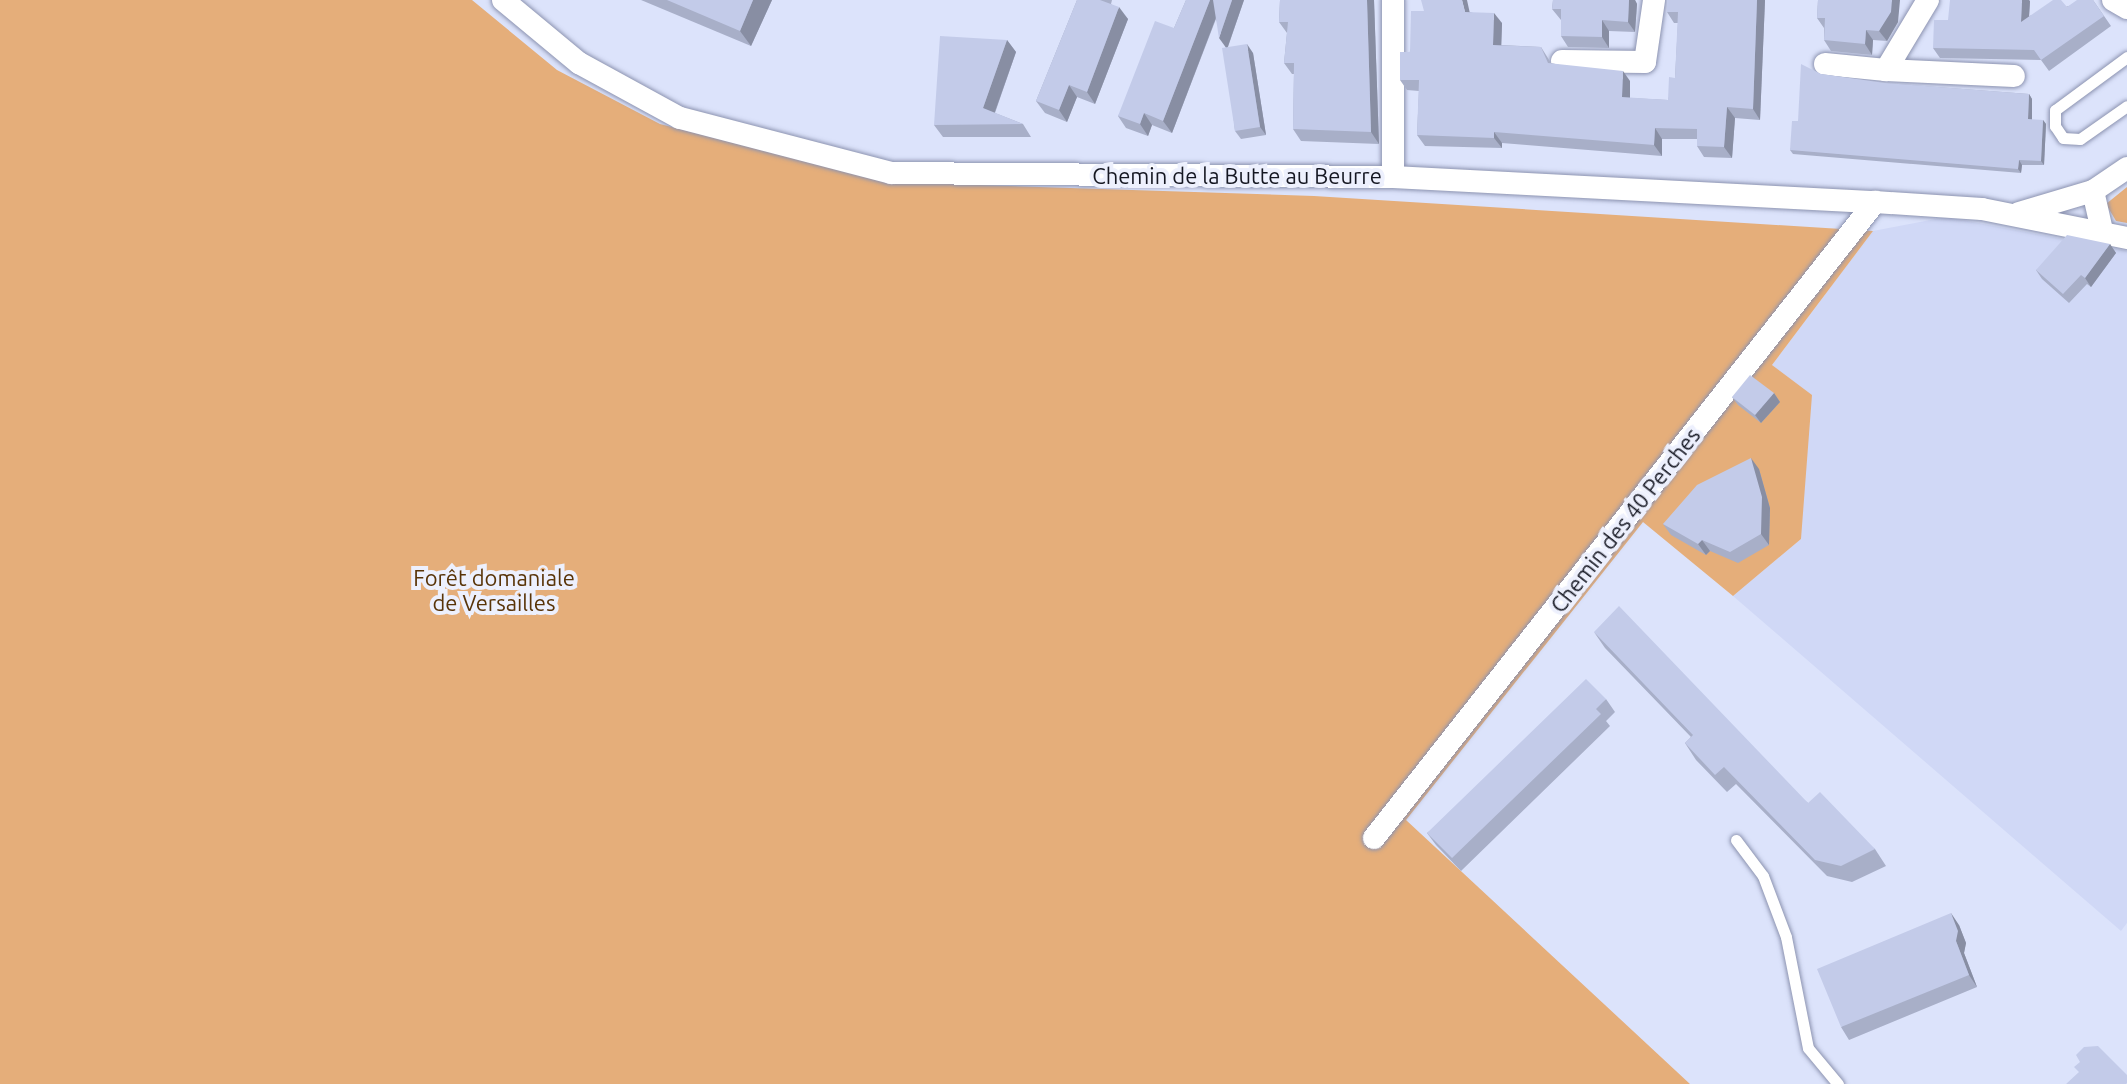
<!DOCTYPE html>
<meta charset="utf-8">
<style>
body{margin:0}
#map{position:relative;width:2127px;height:1084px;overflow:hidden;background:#dce3fb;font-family:Ubuntu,sans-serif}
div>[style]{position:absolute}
.built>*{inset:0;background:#d0d8f6}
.green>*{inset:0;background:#e5ae7a}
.roads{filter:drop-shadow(0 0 2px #8c93b0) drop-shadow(0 0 2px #8c93b0)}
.lane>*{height:11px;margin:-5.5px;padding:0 5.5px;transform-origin:5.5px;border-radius:5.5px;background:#fff}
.street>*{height:22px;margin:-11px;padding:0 11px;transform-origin:11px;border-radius:11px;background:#fff}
.wall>*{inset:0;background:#a8afc8}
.shaded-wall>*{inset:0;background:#888ea3}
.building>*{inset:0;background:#c3cbe9}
span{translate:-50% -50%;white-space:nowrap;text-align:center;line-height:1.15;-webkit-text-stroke:8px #edf0fd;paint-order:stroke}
.street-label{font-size:22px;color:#151722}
.park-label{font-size:22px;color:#593408}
</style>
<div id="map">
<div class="built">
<i style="clip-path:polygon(1946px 217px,2127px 251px,2127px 923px,2121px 931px,1733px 596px,1801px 539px,1772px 365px,1873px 231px)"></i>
</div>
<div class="green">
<i style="clip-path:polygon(0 0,472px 0,557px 70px,660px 124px,888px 182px,1314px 196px,1873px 231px,1772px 365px,1812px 395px,1801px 539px,1733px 596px,1643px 522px,1406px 820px,1690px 1084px,0 1084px)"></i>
<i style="clip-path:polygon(2127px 187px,2127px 223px,2116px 221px,2106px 204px)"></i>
</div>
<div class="roads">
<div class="lane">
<i style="left:2127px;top:57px;width:89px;rotate:143.6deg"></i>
<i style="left:2055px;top:110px;width:16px;rotate:90deg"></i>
<i style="left:2055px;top:126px;width:14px;rotate:56deg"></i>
<i style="left:2063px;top:138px;width:17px;rotate:3deg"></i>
<i style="left:2080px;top:139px;width:57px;rotate:-35.1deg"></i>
<i style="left:1736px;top:840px;width:45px;rotate:53.1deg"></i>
<i style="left:1763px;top:876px;width:65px;rotate:69.3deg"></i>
<i style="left:1786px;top:937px;width:113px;rotate:78.8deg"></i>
<i style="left:1808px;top:1048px;width:47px;rotate:50.2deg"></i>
</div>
<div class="street">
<i style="left:503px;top:0;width:99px;rotate:39.7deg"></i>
<i style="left:579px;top:63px;width:115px;rotate:28.6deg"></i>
<i style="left:680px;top:118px;width:218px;rotate:14.6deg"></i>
<i style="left:891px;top:173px;width:502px;rotate:0.46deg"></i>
<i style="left:1393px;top:177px;width:483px;rotate:3deg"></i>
<i style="left:1875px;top:202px;width:107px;rotate:3.7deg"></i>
<i style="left:1982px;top:209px;width:148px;rotate:11.3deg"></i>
<i style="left:1393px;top:0;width:177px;rotate:90deg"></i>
<i style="left:1928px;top:0;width:82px;rotate:121deg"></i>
<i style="left:1886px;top:70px;width:128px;rotate:2.7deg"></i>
<i style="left:2113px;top:0;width:16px;rotate:30deg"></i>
<i style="left:1562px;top:61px;width:83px;rotate:0.7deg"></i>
<i style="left:1645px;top:62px;width:63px;rotate:-81.7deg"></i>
<i style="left:1825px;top:64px;width:61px;rotate:5.6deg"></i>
<i style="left:2093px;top:191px;width:45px;rotate:77.2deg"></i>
<i style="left:2019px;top:213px;width:77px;rotate:-16.6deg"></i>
<i style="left:2093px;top:191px;width:41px;rotate:-34.1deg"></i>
<i style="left:1374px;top:838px;width:810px;rotate:-51.77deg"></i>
</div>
</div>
<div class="wall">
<i style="clip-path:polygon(641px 0,772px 0,751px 46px)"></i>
<i style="clip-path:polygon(1077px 0,1112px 0,1111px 4px,1128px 19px,1095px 104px,1077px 97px,1067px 122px,1045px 113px,1036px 101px)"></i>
<i style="clip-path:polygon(1186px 0,1244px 0,1228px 47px,1253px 53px,1266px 135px,1241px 139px,1235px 131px,1226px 48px,1216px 19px,1172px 133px,1152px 125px,1148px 136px,1126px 128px,1118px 116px,1174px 28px)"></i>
<i style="clip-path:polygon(1280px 0,1374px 0,1379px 144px,1301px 141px,1293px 129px,1294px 74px,1292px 74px,1284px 63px,1287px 33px,1279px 22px)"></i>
<i style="clip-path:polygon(1553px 0,1635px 0,1637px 4px,1635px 32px,1609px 31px,1609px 48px,1568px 47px,1561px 36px,1561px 20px,1552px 9px)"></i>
<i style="clip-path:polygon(1765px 0,1760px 120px,1735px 118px,1732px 158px,1704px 157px,1697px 146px,1697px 139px,1662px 139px,1662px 156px,1502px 143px,1502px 148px,1425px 146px,1417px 135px,1419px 91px,1407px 90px,1400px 80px,1424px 11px,1470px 12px,1502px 23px,1501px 45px,1541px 47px,1551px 63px,1630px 81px,1630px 98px,1668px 100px,1675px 78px,1678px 23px,1674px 23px,1667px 12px)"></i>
<i style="clip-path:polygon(1818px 0,1898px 22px,1887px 41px,1873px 40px,1872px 55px,1831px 51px,1824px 40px,1824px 28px,1817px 18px)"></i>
<i style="clip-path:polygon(2093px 0,2111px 26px,2049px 71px,2041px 60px,1940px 58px,1933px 48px,1948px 20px,2030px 1px,2029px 16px)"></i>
<i style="clip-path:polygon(1007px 40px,1016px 52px,995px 113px,1023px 124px,1031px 137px,943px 137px,934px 125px)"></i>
<i style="clip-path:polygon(1821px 74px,1885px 83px,2029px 94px,2032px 99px,2032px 120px,2043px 120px,2046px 124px,2044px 165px,2022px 165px,2021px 173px,1793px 154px,1790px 150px)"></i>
<i style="clip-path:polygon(2110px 244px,2116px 253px,2091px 287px,2087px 284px,2069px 303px,2042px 279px,2036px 270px)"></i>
<i style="clip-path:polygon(1774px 393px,1780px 402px,1761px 423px,1738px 405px,1732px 397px)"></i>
<i style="clip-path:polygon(1759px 469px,1770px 508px,1769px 545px,1738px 563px,1710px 551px,1706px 555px,1671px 535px,1663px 524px)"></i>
<i style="clip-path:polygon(1594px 632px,1808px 803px,1875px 849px,1886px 866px,1852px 882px,1827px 876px,1736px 784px,1727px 792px,1696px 760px,1685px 743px,1691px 737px,1605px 648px)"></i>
<i style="clip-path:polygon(1606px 699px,1615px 712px,1606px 721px,1610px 726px,1461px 871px,1436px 845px,1427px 833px)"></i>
<i style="clip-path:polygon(1959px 925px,1966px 943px,1964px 953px,1977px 987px,1849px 1040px,1841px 1027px)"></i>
</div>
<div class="shaded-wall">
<i style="clip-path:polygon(753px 0,772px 0,751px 46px,740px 31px)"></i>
<i style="clip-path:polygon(1210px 0,1215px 0,1220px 7px,1172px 133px,1163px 121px)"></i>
<i style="clip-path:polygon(1232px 0,1244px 0,1227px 49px,1219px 38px)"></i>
<i style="clip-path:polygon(1367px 0,1374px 0,1379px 144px,1371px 132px)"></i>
<i style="clip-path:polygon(1462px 0,1467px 0,1472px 23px,1465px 12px)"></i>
<i style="clip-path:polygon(1629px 0,1635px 0,1637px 4px,1635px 32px,1628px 22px)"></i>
<i style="clip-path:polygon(1757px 0,1765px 0,1760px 120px,1753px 109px)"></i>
<i style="clip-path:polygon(1892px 0,1900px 0,1898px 22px,1887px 41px,1879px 31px)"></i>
<i style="clip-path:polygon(2022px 0,2029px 0,2030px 1px,2028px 32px,2021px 22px)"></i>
<i style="clip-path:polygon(1119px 7px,1128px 19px,1095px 104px,1087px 92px)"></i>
<i style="clip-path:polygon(1494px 13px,1502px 23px,1501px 56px,1493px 45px)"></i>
<i style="clip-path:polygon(1602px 20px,1609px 31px,1609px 48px,1602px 37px)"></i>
<i style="clip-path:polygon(1866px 30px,1873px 40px,1872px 55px,1865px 44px)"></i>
<i style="clip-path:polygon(1007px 40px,1016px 52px,992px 120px,983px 108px)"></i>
<i style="clip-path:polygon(1247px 44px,1253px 53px,1266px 135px,1260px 127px)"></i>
<i style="clip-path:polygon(1623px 71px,1630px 81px,1630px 108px,1622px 97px)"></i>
<i style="clip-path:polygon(1069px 85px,1077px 97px,1067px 122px,1059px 110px)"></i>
<i style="clip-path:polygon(2029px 94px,2032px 99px,2032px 124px,2028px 119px)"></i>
<i style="clip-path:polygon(1727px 107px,1735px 118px,1732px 158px,1724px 147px)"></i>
<i style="clip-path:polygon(1144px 113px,1152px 125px,1148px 136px,1140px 124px)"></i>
<i style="clip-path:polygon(2043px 120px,2046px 124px,2044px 165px,2041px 161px)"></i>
<i style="clip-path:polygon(1655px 128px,1662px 139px,1662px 156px,1654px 145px)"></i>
<i style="clip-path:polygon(1494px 132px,1502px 143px,1502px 148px,1494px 138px)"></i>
<i style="clip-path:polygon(2019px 160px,2022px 165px,2021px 173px,2018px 169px)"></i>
<i style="clip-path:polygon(2110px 244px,2116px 253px,2091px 287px,2085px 278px)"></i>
<i style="clip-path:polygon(1774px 393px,1780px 402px,1761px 423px,1755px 415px)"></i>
<i style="clip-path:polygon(1751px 458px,1759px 469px,1770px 508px,1769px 545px,1761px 534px)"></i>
<i style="clip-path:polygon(1702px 540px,1710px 551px,1706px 555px,1698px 544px)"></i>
<i style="clip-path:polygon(1951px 913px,1959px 925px,1966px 943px,1964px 953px,1977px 987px,1969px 975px,1956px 941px)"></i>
</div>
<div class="building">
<i style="clip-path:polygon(667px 0,753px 0,740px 31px)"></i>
<i style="clip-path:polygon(1077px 0,1100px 0,1119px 7px,1087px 92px,1069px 85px,1059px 110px,1036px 101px)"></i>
<i style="clip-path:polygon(1186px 0,1210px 0,1163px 121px,1144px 113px,1140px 124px,1118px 116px,1155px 21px,1174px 28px)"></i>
<i style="clip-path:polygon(1213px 0,1232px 0,1219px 38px)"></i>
<i style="clip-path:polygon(1280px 0,1367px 0,1371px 132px,1293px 129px,1294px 63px,1284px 63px,1288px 22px,1279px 22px)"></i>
<i style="clip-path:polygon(1421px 0,1462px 0,1465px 12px,1494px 13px,1493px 45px,1541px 47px,1548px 63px,1623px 71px,1622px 97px,1668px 100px,1669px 77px,1675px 78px,1678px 12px,1667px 12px,1667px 0,1757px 0,1753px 109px,1727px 107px,1724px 147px,1697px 146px,1697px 129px,1655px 128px,1654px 145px,1494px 132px,1494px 138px,1417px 135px,1419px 80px,1400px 80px,1400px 52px,1410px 52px,1411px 11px,1424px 11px)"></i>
<i style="clip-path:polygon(1553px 0,1629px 0,1628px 22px,1602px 20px,1602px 37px,1561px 36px,1561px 9px,1552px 9px)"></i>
<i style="clip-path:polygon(1818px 0,1892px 0,1891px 12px,1879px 31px,1866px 30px,1865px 44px,1824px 40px,1825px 18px,1817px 18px)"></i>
<i style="clip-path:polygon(1950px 0,2022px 0,2021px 22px,2053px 0,2061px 0,2067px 7px,2077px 0,2093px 0,2104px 16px,2041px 60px,2034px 50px,1933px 48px,1934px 20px,1948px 20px)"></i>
<i style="clip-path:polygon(940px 36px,1007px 40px,983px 108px,1023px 124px,934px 125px)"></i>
<i style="clip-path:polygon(1247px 44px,1260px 127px,1235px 131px,1222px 48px)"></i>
<i style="clip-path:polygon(1801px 64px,1821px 74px,1885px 83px,2029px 94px,2028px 119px,2043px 120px,2041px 161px,2019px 160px,2018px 169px,1790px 150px,1792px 121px,1798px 121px)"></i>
<i style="clip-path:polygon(2067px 235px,2110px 244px,2085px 278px,2081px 275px,2063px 294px,2036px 270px)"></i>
<i style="clip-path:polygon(1750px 375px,1774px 393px,1755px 415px,1732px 397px)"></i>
<i style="clip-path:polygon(1751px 458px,1762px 497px,1761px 534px,1730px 552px,1702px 540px,1698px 544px,1663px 524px,1697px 485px)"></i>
<i style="clip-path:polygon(1619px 606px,1808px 803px,1820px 792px,1875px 849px,1841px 866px,1815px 860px,1724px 767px,1715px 775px,1685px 743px,1693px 735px,1594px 632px)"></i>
<i style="clip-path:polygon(1586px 679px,1606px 699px,1596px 709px,1601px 714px,1452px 858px,1427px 833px)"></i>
<i style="clip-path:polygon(1951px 913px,1958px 931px,1956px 941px,1969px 975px,1841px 1027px,1817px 969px)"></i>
<i style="clip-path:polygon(2098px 1046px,2127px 1075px,2127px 1083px,2126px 1084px,2066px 1084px,2079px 1072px,2074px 1067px,2080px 1062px,2076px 1055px,2084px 1047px)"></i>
</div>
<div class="street-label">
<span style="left:1237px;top:176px">Chemin de la Butte au Beurre</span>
<span style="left:1625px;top:520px;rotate:-52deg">Chemin des 40 Perches</span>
</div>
<div class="park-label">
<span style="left:494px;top:590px">Forêt domaniale<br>de Versailles</span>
</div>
</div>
